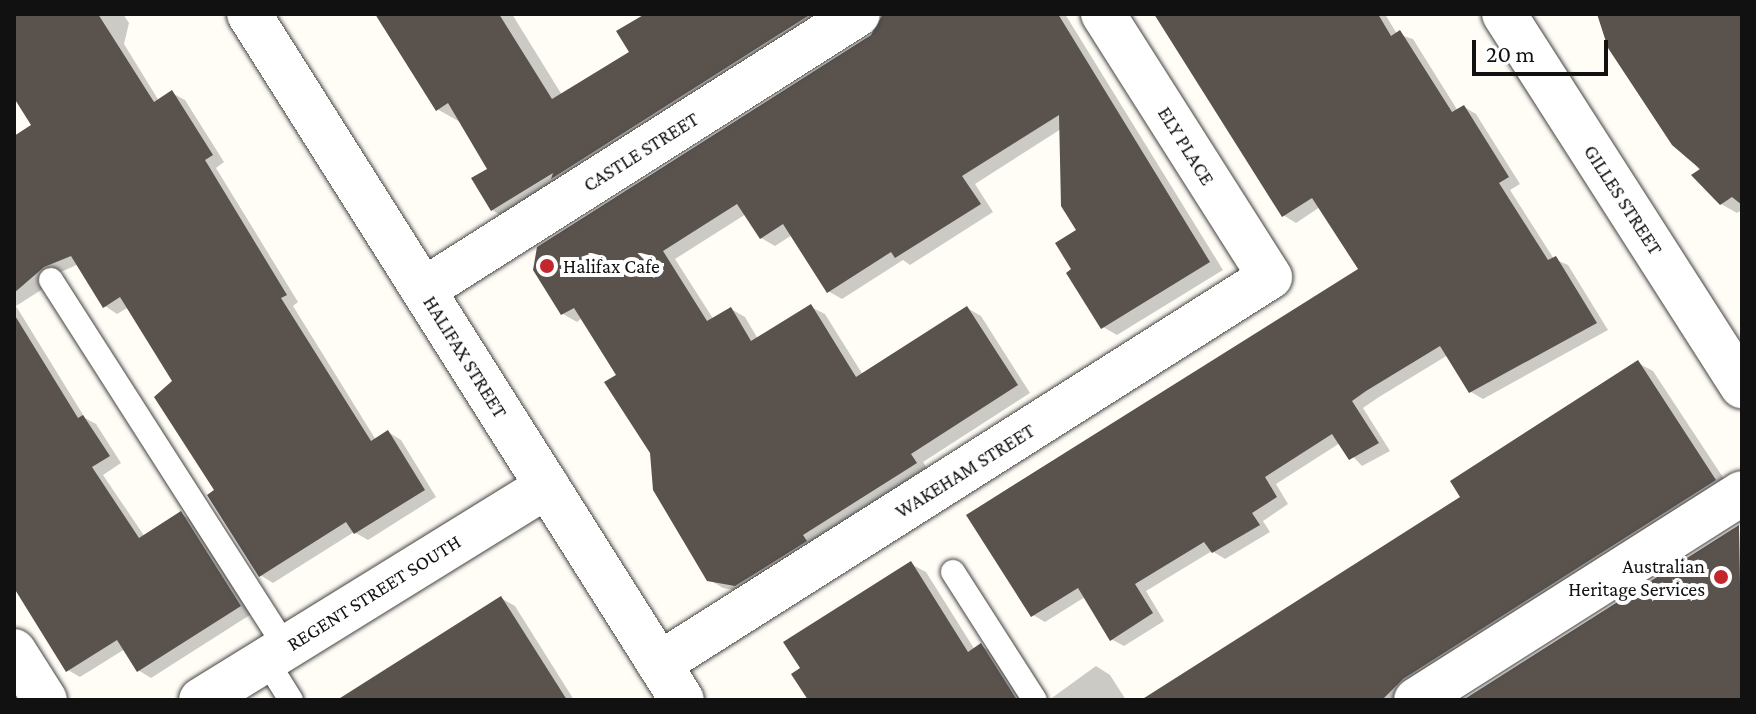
<!DOCTYPE html>
<style>
body{margin:0}
#map{position:relative;width:1756px;height:714px;overflow:hidden;background:#fffdf5;font-family:"Crimson Pro",serif}
div>[style]{position:absolute}
.shadow>*{inset:0;background:#0003}
.building>*{inset:0;background:#5a524d}
.roads{filter:drop-shadow(0 0 2px #444) drop-shadow(0 0 2px #444)}
.service>*{height:24px;margin:-12px;padding:0 12px;transform-origin:12px;border-radius:12px;background:#fff}
.minor>*{height:44px;margin:-22px;padding:0 22px;transform-origin:22px;border-radius:22px;background:#fff}
.tertiary>*{height:44px;margin:-22px;padding:0 22px;transform-origin:22px;border-radius:22px;background:#fff}
.dots>*{width:22px;height:22px;translate:-50% -50%;box-sizing:border-box;border:4px solid #fff;border-radius:50%}
span{translate:-50% -50%;white-space:nowrap;text-align:center;line-height:1.15;-webkit-text-stroke:8px #fff;paint-order:stroke}
.street-label{font-size:20px;color:#111}
.poi-label{font-size:20px;color:#111}
.left{translate:0 -50%;text-align:left}
.right{translate:-100% -50%;text-align:right}
.frame{position:absolute;inset:0;border:16px solid #111;pointer-events:none}
.scale{position:absolute;left:1472px;top:40px;width:136px;height:36px;box-sizing:border-box;border:4px solid #111;border-top:0;padding-left:10px;font-size:24px;line-height:28px;white-space:nowrap;color:#111;-webkit-text-stroke:6px #fff;paint-order:stroke}
</style>
<div id="map">
<div class="shadow">
<i style="clip-path:polygon(14px 14px,123px 14px,129px 23px,124px 44px,159px 101px,172px 93px,185px 100px,224px 162px,216px 168px,298px 302px,293px 306px,376px 440px,388px 432px,401px 440px,436px 497px,368px 540px,354px 532px,273px 583px,260px 575px,217px 491px,175px 382px,129px 307px,117px 314px,105px 306px,79px 264px,56px 274px,49px 285px,16px 306px,85px 418px,96px 424px,121px 463px,103px 475px,145px 537px,181px 514px,194px 521px,253px 613px,151px 678px,138px 670px,125px 649px,80px 677px,68px 670px,14px 584px,14px 139px,34px 126px,14px 96px)"></i>
<i style="clip-path:polygon(378px 14px,512px 14px,562px 95px,632px 52px,649px 14px,853px 14px,514px 223px,492px 210px,490px 169px,460px 122px,437px 109px)"></i>
<i style="clip-path:polygon(953px 14px,1065px 14px,1223px 270px,1117px 335px,1103px 327px,1074px 270px,1078px 230px,1061px 129px,975px 184px,993px 212px,910px 265px,903px 260px,842px 299px,828px 291px,792px 235px,775px 246px,761px 238px,746px 214px,675px 259px,714px 320px,731px 309px,745px 317px,758px 339px,811px 307px,825px 314px,863px 375px,967px 308px,981px 316px,1030px 393px,923px 462px,929px 471px,750px 593px,723px 588px,708px 579px,619px 376px,582px 318px,577px 322px,563px 314px)"></i>
<i style="clip-path:polygon(1157px 14px,1385px 14px,1397px 34px,1413px 39px,1458px 111px,1464px 107px,1476px 114px,1520px 184px,1510px 190px,1554px 259px,1568px 265px,1608px 330px,1483px 399px,1471px 392px,1448px 355px,1379px 397px,1363px 408px,1390px 451px,1362px 466px,1340px 443px,1276px 484px,1288px 504px,1263px 521px,1270px 532px,1225px 559px,1212px 551px,1146px 591px,1164px 621px,1124px 646px,1111px 639px,1085px 597px,1045px 622px,1033px 615px,1361px 270px,1320px 207px,1296px 223px,1283px 215px)"></i>
<i style="clip-path:polygon(1599px 14px,1742px 14px,1742px 210px,1737px 213px,1721px 204px)"></i>
<i style="clip-path:polygon(1638px 363px,1653px 371px,1730px 488px,1410px 700px,1145px 700px,1463px 498px)"></i>
<i style="clip-path:polygon(1739px 527px,1742px 700px,1466px 700px)"></i>
<i style="clip-path:polygon(911px 564px,926px 572px,975px 650px,981px 646px,996px 654px,1026px 700px,810px 700px)"></i>
<i style="clip-path:polygon(501px 598px,515px 606px,574px 700px,340px 700px)"></i>
<i style="clip-path:polygon(1096px 666px,1110px 675px,1126px 700px,1049px 700px)"></i>
</div>
<div class="building">
<i style="clip-path:polygon(14px 14px,98px 14px,154px 102px,172px 90px,213px 155px,205px 160px,287px 295px,281px 298px,371px 441px,388px 430px,425px 490px,354px 534px,346px 522px,259px 577px,207px 495px,214px 490px,154px 397px,172px 381px,120px 297px,103px 308px,71px 256px,44px 267px,14px 293px,14px 136px,31px 125px,14px 98px)"></i>
<i style="clip-path:polygon(375px 14px,499px 14px,552px 99px,629px 52px,616px 31px,645px 14px,811px 14px,551px 179px,553px 173px,491px 211px,471px 178px,487px 169px,448px 103px,436px 111px)"></i>
<i style="clip-path:polygon(883px 14px,1058px 14px,1210px 262px,1101px 329px,1066px 273px,1071px 269px,1055px 243px,1076px 230px,1061px 206px,1059px 115px,962px 176px,981px 204px,895px 258px,891px 252px,827px 293px,783px 224px,760px 239px,737px 204px,663px 251px,707px 321px,731px 307px,751px 341px,811px 304px,856px 377px,967px 306px,1018px 385px,911px 454px,917px 463px,803px 535px,807px 541px,735px 586px,707px 581px,653px 490px,650px 453px,604px 382px,616px 375px,574px 308px,561px 315px,533px 270px,537px 247px,871px 35px)"></i>
<i style="clip-path:polygon(1154px 14px,1378px 14px,1391px 36px,1400px 30px,1452px 112px,1464px 105px,1509px 177px,1499px 183px,1548px 260px,1556px 256px,1597px 323px,1469px 393px,1440px 346px,1366px 391px,1352px 401px,1379px 443px,1349px 460px,1332px 434px,1265px 477px,1277px 497px,1252px 513px,1260px 525px,1212px 553px,1204px 542px,1135px 584px,1153px 613px,1110px 641px,1078px 588px,1031px 617px,966px 515px,1358px 269px,1312px 198px,1282px 217px)"></i>
<i style="clip-path:polygon(1597px 14px,1742px 14px,1742px 205px,1732px 197px,1720px 205px,1691px 175px,1700px 169px,1672px 145px,1608px 48px)"></i>
<i style="clip-path:polygon(14px 314px,78px 418px,83px 415px,110px 456px,92px 467px,139px 538px,181px 511px,241px 606px,137px 672px,117px 640px,66px 672px,14px 588px)"></i>
<i style="clip-path:polygon(1638px 360px,1716px 480px,1403px 679px,1382px 700px,1141px 700px,1460px 497px,1450px 481px)"></i>
<i style="clip-path:polygon(1739px 525px,1742px 700px,1463px 700px)"></i>
<i style="clip-path:polygon(911px 561px,968px 652px,981px 643px,1017px 700px,808px 700px,791px 674px,800px 668px,783px 642px)"></i>
<i style="clip-path:polygon(501px 596px,567px 700px,337px 700px)"></i>
</div>
<div class="roads">
<div class="service">
<i style="left:51px;top:280px;width:436px;rotate:57.4deg"></i>
<i style="left:953px;top:572px;width:152px;rotate:57.4deg"></i>
<i style="left:266px;top:660px;width:47px;rotate:58deg"></i>
</div>
<div class="minor">
<i style="left:423px;top:290px;width:515px;rotate:-32.39deg"></i>
<i style="left:14px;top:651px;width:58px;rotate:57.7deg"></i>
<i style="left:659px;top:664px;width:723px;rotate:-32.35deg"></i>
<i style="left:1270px;top:277px;width:312px;rotate:-122.4deg"></i>
<i style="left:201px;top:700px;width:407px;rotate:-31.7deg"></i>
<i style="left:1416px;top:700px;width:386px;rotate:-32.4deg"></i>
</div>
<div class="tertiary">
<i style="left:249px;top:14px;width:811px;rotate:57.74deg"></i>
<i style="left:1504px;top:14px;width:442px;rotate:57.4deg"></i>
</div>
</div>
<div class="dots">
<i style="left:547px;top:266px;background:#c4262e"></i>
<i style="left:1721px;top:577px;background:#c4262e"></i>
</div>
<div class="street-label">
<span style="left:1186px;top:146px;rotate:58deg">ELY PLACE</span>
<span style="left:641px;top:152px;rotate:-32deg">CASTLE STREET</span>
<span style="left:1623px;top:200px;rotate:57deg">GILLES STREET</span>
<span style="left:465px;top:357px;rotate:58deg">HALIFAX STREET</span>
<span style="left:965px;top:471px;rotate:-32deg">WAKEHAM STREET</span>
<span style="left:374px;top:593px;rotate:-32deg">REGENT STREET SOUTH</span>
</div>
<div class="poi-label">
<span class="left" style="left:563px;top:266px">Halifax Cafe</span>
<span class="right" style="left:1705px;top:578px">Australian<br>Heritage Services</span>
</div>
<div class="frame"></div>
<div class="scale">20 m</div>
</div>
